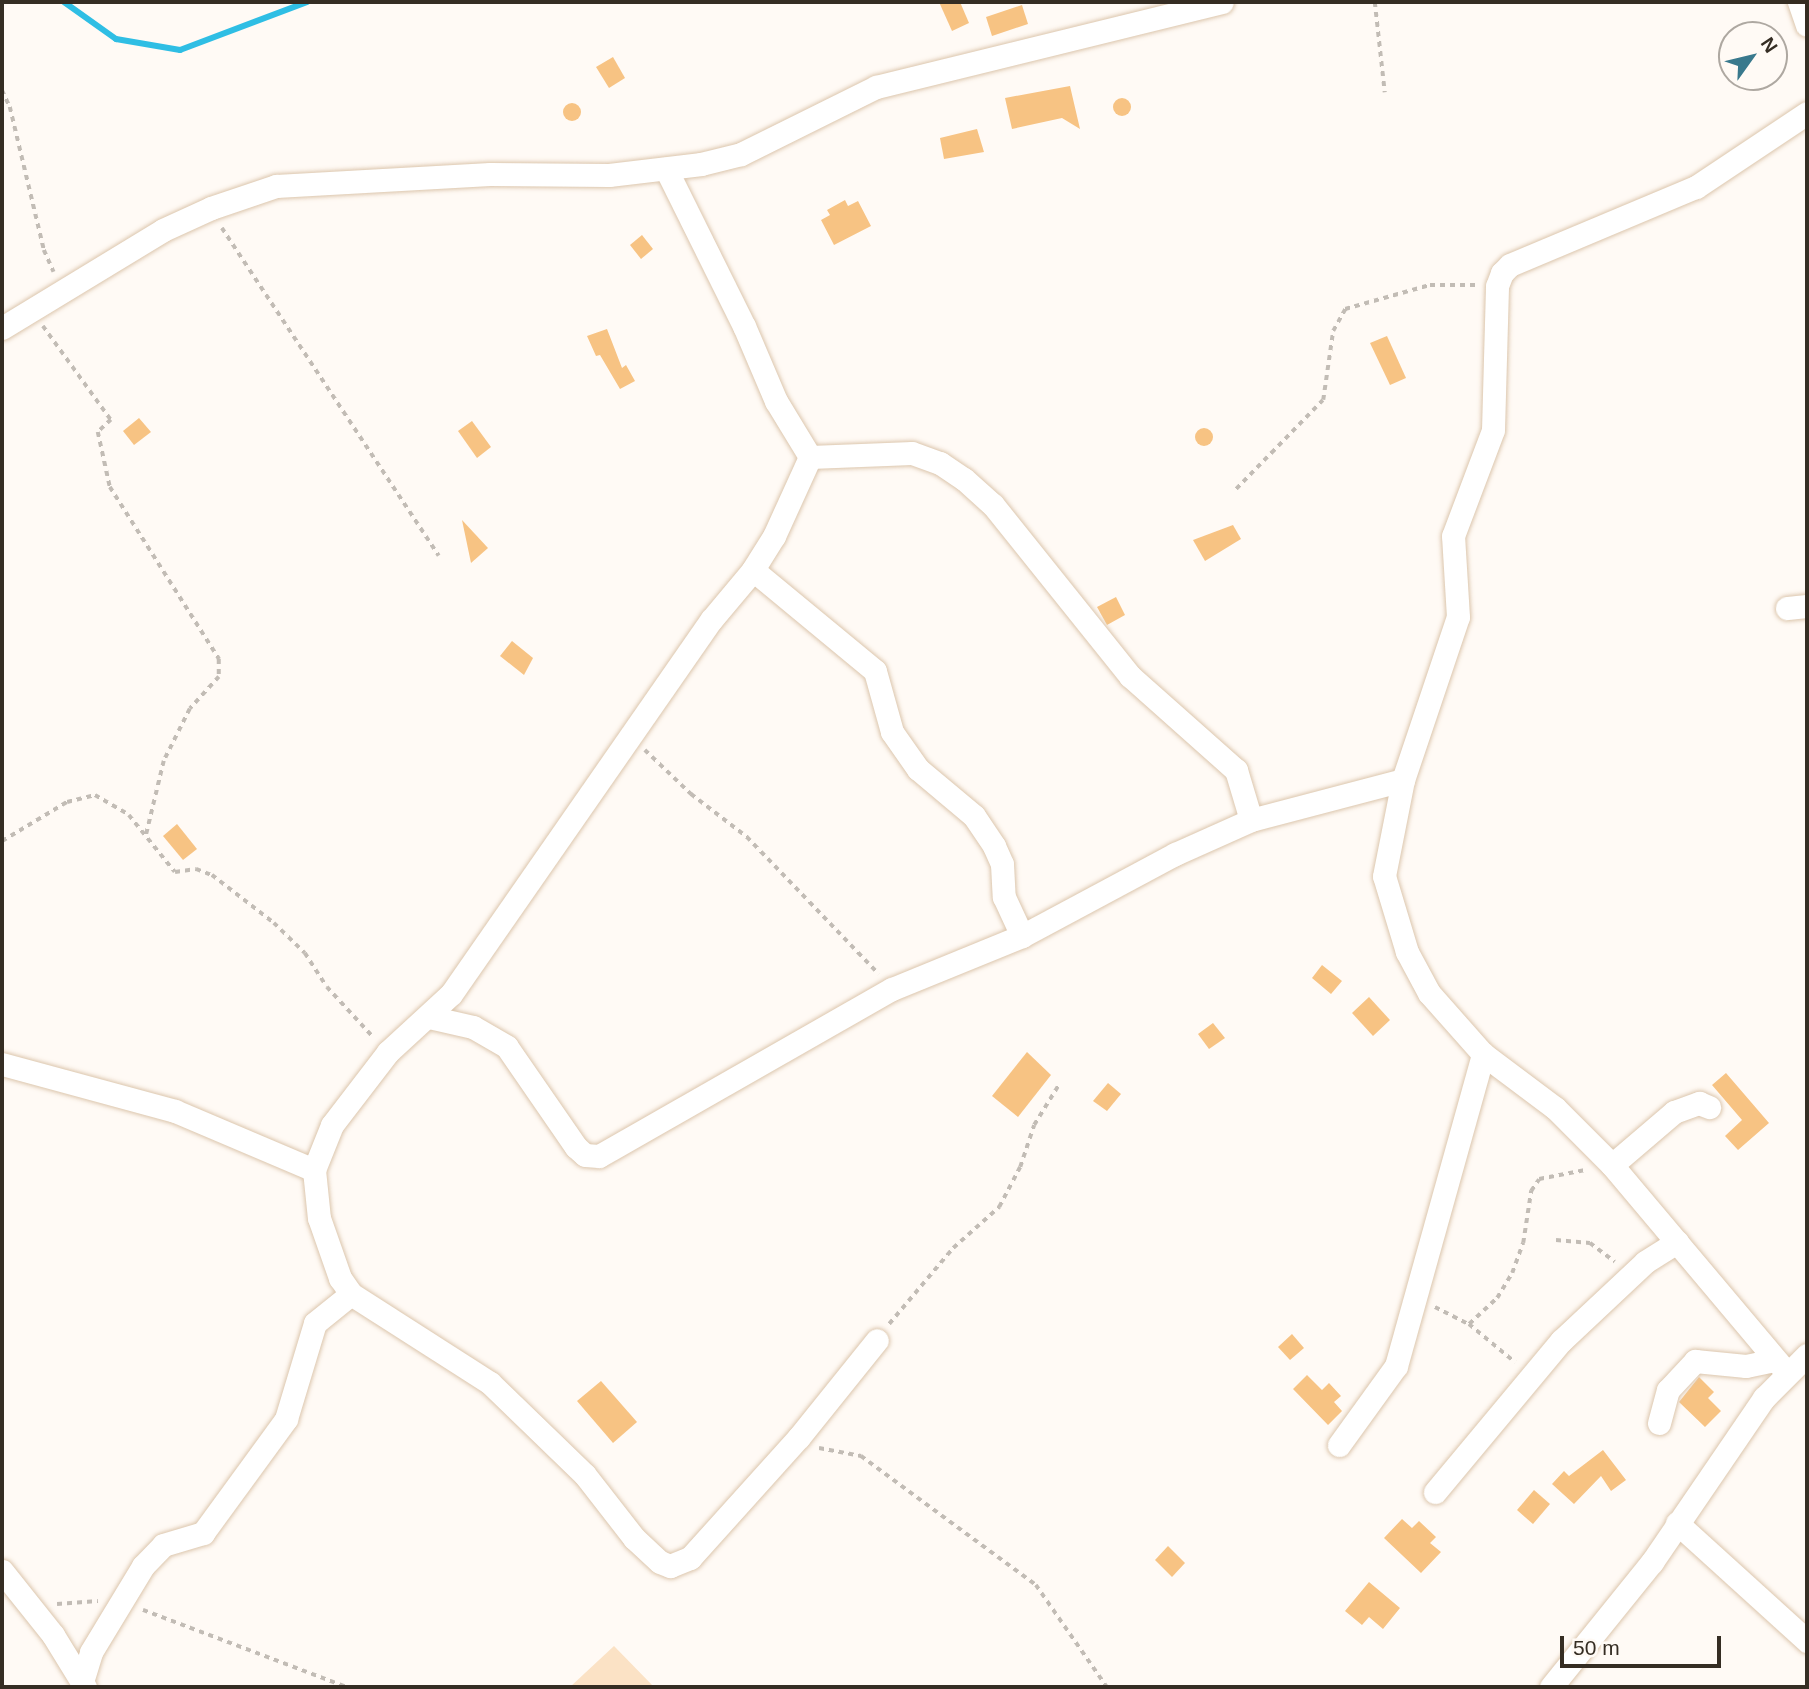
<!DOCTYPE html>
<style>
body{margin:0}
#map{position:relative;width:1809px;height:1689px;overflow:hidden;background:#fffaf5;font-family:Helvetica,sans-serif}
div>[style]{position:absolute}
.green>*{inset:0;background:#fbe2c5}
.stream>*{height:6px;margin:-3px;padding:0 3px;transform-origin:3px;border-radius:3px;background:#2fbee4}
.building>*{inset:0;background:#f7c383}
.round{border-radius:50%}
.path>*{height:3.5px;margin-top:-1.75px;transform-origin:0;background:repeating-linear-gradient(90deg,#c2bcb5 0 5px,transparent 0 10px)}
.roads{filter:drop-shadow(0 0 2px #dcc6ad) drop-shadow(0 0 2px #dcc6ad)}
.minor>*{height:23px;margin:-11.5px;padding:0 11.5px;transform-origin:11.5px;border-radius:11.5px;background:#fff}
span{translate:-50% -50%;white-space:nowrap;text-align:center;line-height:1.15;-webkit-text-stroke:5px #fffaf5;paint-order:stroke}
.frame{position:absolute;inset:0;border:4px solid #352d23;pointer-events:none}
.north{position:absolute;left:1718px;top:21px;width:70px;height:70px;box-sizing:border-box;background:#fffaf5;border:2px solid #aea8a1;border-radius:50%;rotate:56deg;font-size:19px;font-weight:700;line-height:28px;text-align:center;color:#352d23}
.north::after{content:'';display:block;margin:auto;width:24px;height:32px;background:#39798d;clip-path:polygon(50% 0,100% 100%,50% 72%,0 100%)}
.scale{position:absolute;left:1560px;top:1636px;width:161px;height:32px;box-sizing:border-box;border:4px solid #352d23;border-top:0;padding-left:9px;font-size:21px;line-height:24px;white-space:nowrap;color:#352d23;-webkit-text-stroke:5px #fffaf5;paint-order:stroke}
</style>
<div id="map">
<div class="green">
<i style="clip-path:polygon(614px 1646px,654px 1687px,570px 1687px)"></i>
</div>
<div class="stream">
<i style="left:64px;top:2px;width:64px;rotate:35.4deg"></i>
<i style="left:116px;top:39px;width:65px;rotate:9.8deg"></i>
<i style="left:180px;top:50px;width:136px;rotate:-20.7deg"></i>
</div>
<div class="building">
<i style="clip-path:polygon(939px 2px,960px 2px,969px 23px,952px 31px)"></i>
<i style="clip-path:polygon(1022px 5px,1028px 24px,992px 36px,986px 17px)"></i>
<i style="clip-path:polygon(613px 57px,625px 78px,609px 88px,596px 67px)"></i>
<i style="clip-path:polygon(1070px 86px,1080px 129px,1062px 118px,1012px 129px,1005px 98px)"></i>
<i class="round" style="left:1113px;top:98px;width:18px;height:18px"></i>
<i class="round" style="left:563px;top:103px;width:18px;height:18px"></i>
<i style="clip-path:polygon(977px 129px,984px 152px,944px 159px,940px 138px)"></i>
<i style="clip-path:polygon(845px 200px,848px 206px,858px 201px,871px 226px,834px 245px,821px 220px,830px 215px,827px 210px)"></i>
<i style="clip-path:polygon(642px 235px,653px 249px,641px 259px,630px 245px)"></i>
<i style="clip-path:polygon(607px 329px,622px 368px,626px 365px,635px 381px,620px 389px,600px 355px,596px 356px,587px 336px)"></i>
<i style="clip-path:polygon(1387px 336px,1406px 378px,1390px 385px,1370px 343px)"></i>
<i style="clip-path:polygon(139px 418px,151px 432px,134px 445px,123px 431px)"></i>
<i style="clip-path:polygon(472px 421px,491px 447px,477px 458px,458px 431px)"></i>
<i class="round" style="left:1195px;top:428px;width:18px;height:18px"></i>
<i style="clip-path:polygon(462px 520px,488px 548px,471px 563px)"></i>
<i style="clip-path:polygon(1233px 525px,1241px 539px,1205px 561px,1193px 540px)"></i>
<i style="clip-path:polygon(1116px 597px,1125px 615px,1107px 625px,1097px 607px)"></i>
<i style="clip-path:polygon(512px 641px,533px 658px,524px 675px,500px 656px)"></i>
<i style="clip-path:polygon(177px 824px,197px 849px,183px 860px,163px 836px)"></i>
<i style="clip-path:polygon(1322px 965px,1342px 981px,1331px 994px,1312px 978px)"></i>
<i style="clip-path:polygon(1369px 997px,1390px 1020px,1373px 1036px,1352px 1013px)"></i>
<i style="clip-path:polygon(1213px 1023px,1225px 1038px,1209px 1049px,1198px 1034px)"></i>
<i style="clip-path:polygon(1027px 1052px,1051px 1075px,1018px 1117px,992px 1096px)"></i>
<i style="clip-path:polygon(1726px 1073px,1769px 1123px,1738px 1150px,1725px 1136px,1742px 1120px,1712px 1085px)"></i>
<i style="clip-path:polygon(1108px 1083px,1121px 1094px,1107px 1111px,1093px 1101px)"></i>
<i style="clip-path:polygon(1292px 1334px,1304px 1348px,1290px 1360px,1278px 1347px)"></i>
<i style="clip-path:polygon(1307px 1375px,1322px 1390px,1329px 1383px,1341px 1396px,1334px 1402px,1342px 1411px,1328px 1425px,1293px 1389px)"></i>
<i style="clip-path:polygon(1699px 1377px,1714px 1392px,1708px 1398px,1721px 1411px,1705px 1427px,1679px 1402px)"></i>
<i style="clip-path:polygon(601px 1381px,637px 1422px,613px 1443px,577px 1401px)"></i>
<i style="clip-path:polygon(1603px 1450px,1626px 1480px,1611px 1491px,1601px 1476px,1574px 1504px,1552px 1484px,1564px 1471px,1569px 1476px)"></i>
<i style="clip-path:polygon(1534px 1490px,1550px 1504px,1533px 1524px,1517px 1510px)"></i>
<i style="clip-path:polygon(1402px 1519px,1412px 1528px,1419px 1521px,1436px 1537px,1430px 1543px,1441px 1552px,1421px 1573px,1384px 1538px)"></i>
<i style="clip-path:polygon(1168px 1546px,1185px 1563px,1172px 1577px,1155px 1560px)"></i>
<i style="clip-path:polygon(1369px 1582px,1400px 1608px,1383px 1629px,1369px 1617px,1362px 1625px,1345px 1611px)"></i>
</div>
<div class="path">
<i style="left:1375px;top:2px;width:91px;rotate:83.7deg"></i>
<i style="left:2px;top:90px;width:19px;rotate:65deg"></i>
<i style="left:10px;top:107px;width:147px;rotate:76.6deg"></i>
<i style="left:44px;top:250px;width:24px;rotate:66deg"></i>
<i style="left:222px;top:228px;width:393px;rotate:56.5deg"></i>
<i style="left:43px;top:326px;width:116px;rotate:54.1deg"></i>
<i style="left:111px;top:420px;width:18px;rotate:137deg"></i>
<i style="left:98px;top:432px;width:56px;rotate:77.7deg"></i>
<i style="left:110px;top:487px;width:204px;rotate:57.6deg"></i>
<i style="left:219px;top:659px;width:18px;rotate:90deg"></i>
<i style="left:219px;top:677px;width:43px;rotate:132.2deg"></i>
<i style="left:190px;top:709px;width:58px;rotate:116.6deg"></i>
<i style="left:164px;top:761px;width:77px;rotate:103.5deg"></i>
<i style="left:1236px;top:489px;width:124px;rotate:-45.7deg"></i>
<i style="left:1323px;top:400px;width:70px;rotate:-81.8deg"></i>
<i style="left:1333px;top:331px;width:25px;rotate:-61deg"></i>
<i style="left:1345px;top:309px;width:88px;rotate:-15.8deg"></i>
<i style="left:1430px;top:285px;width:47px"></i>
<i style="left:645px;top:750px;width:64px;rotate:43.7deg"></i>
<i style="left:691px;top:794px;width:71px;rotate:37.5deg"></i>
<i style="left:747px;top:837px;width:190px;rotate:46.1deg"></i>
<i style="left:2px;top:841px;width:76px;rotate:-31deg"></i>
<i style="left:67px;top:802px;width:29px;rotate:-14deg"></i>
<i style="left:95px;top:795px;width:39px;rotate:30deg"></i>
<i style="left:129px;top:815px;width:73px;rotate:51.1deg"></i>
<i style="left:175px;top:872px;width:21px;rotate:-8deg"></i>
<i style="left:196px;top:869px;width:17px;rotate:21deg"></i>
<i style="left:212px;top:875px;width:78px;rotate:37.7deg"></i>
<i style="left:274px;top:923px;width:43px;rotate:44.1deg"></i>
<i style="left:305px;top:953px;width:40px;rotate:57.1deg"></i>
<i style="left:327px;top:987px;width:69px;rotate:47.3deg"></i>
<i style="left:1556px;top:1240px;width:34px;rotate:5deg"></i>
<i style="left:1590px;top:1243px;width:31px;rotate:37deg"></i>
<i style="left:1435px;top:1307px;width:38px;rotate:27deg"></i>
<i style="left:1469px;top:1324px;width:60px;rotate:39.6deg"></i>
<i style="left:889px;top:1324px;width:99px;rotate:-49.9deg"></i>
<i style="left:953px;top:1248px;width:62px;rotate:-41.7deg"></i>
<i style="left:999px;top:1207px;width:45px;rotate:-62.3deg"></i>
<i style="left:1020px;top:1167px;width:44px;rotate:-71.6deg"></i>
<i style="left:1034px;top:1125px;width:46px;rotate:-58.4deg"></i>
<i style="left:1469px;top:1324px;width:38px;rotate:-43deg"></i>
<i style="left:1497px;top:1298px;width:29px;rotate:-59deg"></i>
<i style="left:1512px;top:1273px;width:32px;rotate:-70deg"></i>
<i style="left:1523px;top:1243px;width:53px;rotate:-81.3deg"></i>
<i style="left:1531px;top:1191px;width:14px;rotate:-56deg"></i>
<i style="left:1539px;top:1179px;width:47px;rotate:-11.1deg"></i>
<i style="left:819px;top:1448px;width:43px;rotate:10.8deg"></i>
<i style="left:861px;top:1456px;width:217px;rotate:36.4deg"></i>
<i style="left:1036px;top:1585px;width:124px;rotate:55.2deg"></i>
<i style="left:57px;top:1604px;width:41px;rotate:-4.2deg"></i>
<i style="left:143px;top:1610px;width:218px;rotate:20.7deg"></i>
</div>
<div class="roads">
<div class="minor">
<i style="left:1799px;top:2px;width:24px;rotate:71deg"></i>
<i style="left:666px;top:169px;width:175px;rotate:63.6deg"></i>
<i style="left:744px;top:326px;width:82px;rotate:66.9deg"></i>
<i style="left:776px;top:401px;width:66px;rotate:58.7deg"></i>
<i style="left:810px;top:457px;width:87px;rotate:114.5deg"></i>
<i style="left:774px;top:536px;width:40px;rotate:122deg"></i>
<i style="left:753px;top:570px;width:65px;rotate:130deg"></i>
<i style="left:711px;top:620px;width:455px;rotate:124.8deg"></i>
<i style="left:451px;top:994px;width:86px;rotate:137.4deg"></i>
<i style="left:388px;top:1052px;width:92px;rotate:127.5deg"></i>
<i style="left:332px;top:1125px;width:48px;rotate:111.8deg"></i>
<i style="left:314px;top:1170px;width:48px;rotate:84.1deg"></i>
<i style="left:319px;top:1218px;width:64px;rotate:70.7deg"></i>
<i style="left:340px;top:1278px;width:19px;rotate:55deg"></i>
<i style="left:351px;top:1294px;width:165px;rotate:32.6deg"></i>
<i style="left:490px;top:1383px;width:132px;rotate:44.1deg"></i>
<i style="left:585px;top:1475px;width:80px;rotate:52.1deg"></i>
<i style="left:634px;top:1538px;width:35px;rotate:43deg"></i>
<i style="left:660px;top:1562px;width:11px;rotate:22deg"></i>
<i style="left:670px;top:1566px;width:22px;rotate:-22deg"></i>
<i style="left:690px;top:1558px;width:163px;rotate:-48deg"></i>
<i style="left:799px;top:1437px;width:124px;rotate:-51.2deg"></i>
<i style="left:2px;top:328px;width:188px;rotate:-31.3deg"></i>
<i style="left:163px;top:230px;width:53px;rotate:-24.6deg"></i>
<i style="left:211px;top:208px;width:69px;rotate:-18.7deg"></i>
<i style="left:276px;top:186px;width:214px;rotate:-3.2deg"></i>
<i style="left:490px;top:174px;width:119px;rotate:0.5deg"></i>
<i style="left:609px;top:175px;width:93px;rotate:-6.8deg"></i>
<i style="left:701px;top:164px;width:41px;rotate:-14deg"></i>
<i style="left:741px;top:154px;width:151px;rotate:-26.4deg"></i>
<i style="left:876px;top:87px;width:356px;rotate:-13.8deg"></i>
<i style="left:810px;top:457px;width:102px;rotate:-2.2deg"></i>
<i style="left:912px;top:453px;width:30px;rotate:20deg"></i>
<i style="left:940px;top:463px;width:29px;rotate:34deg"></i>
<i style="left:964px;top:479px;width:39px;rotate:42deg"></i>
<i style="left:993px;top:505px;width:219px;rotate:51.3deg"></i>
<i style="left:1130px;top:676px;width:142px;rotate:41.6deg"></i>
<i style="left:1236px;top:770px;width:52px;rotate:73.3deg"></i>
<i style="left:1251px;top:820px;width:157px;rotate:-14.7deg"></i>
<i style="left:753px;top:570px;width:158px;rotate:39.6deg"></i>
<i style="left:875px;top:671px;width:63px;rotate:74.4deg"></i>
<i style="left:892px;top:732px;width:45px;rotate:54.9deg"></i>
<i style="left:918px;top:769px;width:73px;rotate:40deg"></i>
<i style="left:974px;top:816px;width:36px;rotate:56deg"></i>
<i style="left:994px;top:846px;width:20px;rotate:66deg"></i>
<i style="left:1002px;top:864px;width:33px;rotate:87deg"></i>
<i style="left:1004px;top:897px;width:43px;rotate:65.2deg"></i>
<i style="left:1787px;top:608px;width:20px;rotate:-6deg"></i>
<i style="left:429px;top:1017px;width:45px;rotate:12.8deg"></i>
<i style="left:473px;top:1027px;width:39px;rotate:30deg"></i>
<i style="left:507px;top:1047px;width:121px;rotate:55.4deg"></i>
<i style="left:576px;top:1147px;width:12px;rotate:42deg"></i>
<i style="left:585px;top:1155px;width:14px;rotate:4deg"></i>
<i style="left:599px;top:1156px;width:337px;rotate:-29.7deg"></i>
<i style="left:892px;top:989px;width:140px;rotate:-22.2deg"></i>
<i style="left:1022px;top:936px;width:174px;rotate:-28.2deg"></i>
<i style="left:1175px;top:854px;width:83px;rotate:-24.1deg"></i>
<i style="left:2px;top:1064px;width:179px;rotate:15.2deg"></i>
<i style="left:175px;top:1111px;width:151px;rotate:23deg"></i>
<i style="left:1612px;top:1165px;width:82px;rotate:-40.5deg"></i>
<i style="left:1674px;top:1112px;width:27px;rotate:-20deg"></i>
<i style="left:1699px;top:1103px;width:11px;rotate:22deg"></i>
<i style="left:1787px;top:1373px;width:272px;rotate:-130.1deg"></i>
<i style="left:1612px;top:1165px;width:81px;rotate:-135deg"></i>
<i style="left:1555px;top:1108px;width:90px;rotate:-143.1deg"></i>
<i style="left:1483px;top:1054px;width:81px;rotate:-131.5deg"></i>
<i style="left:1429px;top:993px;width:47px;rotate:-118.2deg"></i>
<i style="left:1407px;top:952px;width:79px;rotate:-106.8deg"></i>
<i style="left:1384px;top:876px;width:98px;rotate:-78.8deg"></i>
<i style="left:1403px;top:780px;width:172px;rotate:-71.4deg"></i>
<i style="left:1458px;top:617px;width:81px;rotate:-93.5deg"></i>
<i style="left:1453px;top:536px;width:113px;rotate:-69.3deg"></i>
<i style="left:1493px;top:430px;width:144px;rotate:-88.4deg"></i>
<i style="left:1497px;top:286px;width:14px;rotate:-69deg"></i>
<i style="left:1502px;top:273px;width:11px;rotate:-45deg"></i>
<i style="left:1510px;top:265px;width:202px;rotate:-22.8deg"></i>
<i style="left:1696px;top:187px;width:133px;rotate:-33.7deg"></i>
<i style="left:1659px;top:1423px;width:34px;rotate:-75deg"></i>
<i style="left:1668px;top:1390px;width:40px;rotate:-47deg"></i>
<i style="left:1695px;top:1361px;width:51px;rotate:5.6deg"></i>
<i style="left:1746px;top:1366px;width:29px;rotate:-12deg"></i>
<i style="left:1339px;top:1445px;width:97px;rotate:-54.2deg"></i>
<i style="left:1396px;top:1366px;width:324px;rotate:-74.4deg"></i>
<i style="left:1435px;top:1492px;width:197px;rotate:-50.2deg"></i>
<i style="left:1561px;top:1341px;width:115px;rotate:-43.2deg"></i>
<i style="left:1645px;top:1262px;width:38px;rotate:-32deg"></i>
<i style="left:1677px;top:1523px;width:176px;rotate:42.2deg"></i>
<i style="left:2px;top:1571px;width:82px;rotate:51.4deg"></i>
<i style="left:53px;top:1635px;width:61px;rotate:58.4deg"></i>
<i style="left:82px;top:1682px;width:31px;rotate:-73deg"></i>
<i style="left:91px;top:1652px;width:100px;rotate:-58.8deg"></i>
<i style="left:143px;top:1566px;width:29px;rotate:-46deg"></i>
<i style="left:163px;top:1545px;width:42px;rotate:-16.7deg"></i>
<i style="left:203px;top:1533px;width:141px;rotate:-53.9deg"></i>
<i style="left:286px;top:1419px;width:100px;rotate:-73.2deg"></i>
<i style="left:315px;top:1323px;width:46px;rotate:-38.9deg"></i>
<i style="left:1551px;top:1687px;width:161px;rotate:-51.1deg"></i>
<i style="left:1652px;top:1562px;width:199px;rotate:-55.7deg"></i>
<i style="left:1764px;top:1398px;width:61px;rotate:-45deg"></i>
</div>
</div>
<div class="frame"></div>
<div class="north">N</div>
<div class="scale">50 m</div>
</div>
